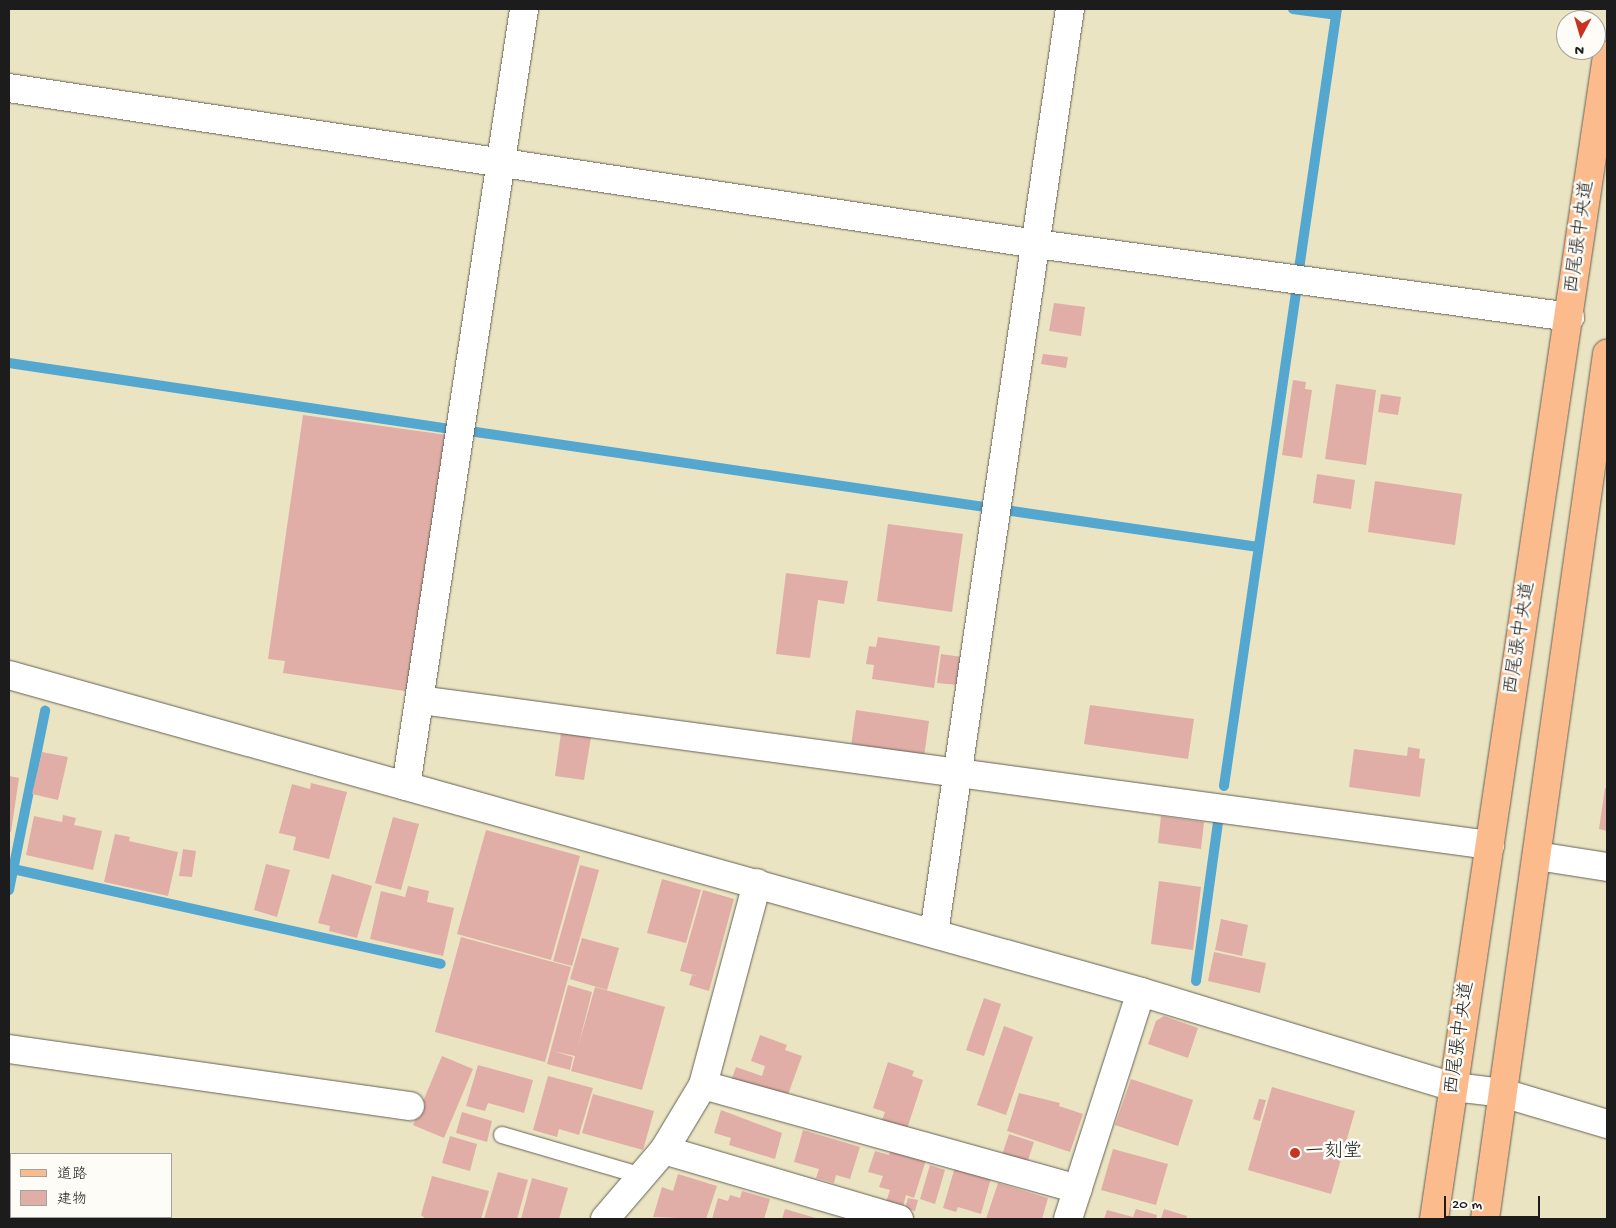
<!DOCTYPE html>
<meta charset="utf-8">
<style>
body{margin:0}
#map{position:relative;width:1616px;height:1228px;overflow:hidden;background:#ebe4c3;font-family:"Gochi Hand","Klee One",sans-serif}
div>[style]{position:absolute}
.stream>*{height:10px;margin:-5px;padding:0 5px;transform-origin:5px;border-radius:5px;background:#54a7cf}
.building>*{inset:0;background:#e0aea6}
.roads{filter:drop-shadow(0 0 1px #646256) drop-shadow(0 0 1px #646256)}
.lane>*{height:16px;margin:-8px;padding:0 8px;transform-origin:8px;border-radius:8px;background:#fff}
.street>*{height:28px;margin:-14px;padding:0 14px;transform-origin:14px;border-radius:14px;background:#fff}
.primary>*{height:28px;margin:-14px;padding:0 14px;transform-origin:14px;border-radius:14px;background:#fbbb8c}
.dots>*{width:14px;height:14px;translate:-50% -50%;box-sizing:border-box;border:2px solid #fdfcf7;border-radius:50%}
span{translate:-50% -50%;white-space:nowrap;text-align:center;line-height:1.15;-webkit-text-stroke:5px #fdfcf7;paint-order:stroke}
.street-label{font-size:19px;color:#1c1c1c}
.poi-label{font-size:19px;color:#1c1c1c}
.left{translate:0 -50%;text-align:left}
.frame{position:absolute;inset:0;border:10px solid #1c1c1c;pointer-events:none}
.legend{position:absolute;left:10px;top:1153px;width:162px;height:65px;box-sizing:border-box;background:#fdfcf7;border:1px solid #a3a29f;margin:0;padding:6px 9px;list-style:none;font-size:15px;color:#1c1c1c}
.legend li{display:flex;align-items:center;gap:10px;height:25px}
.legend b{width:25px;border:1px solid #a3a29f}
.north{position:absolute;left:1556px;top:10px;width:50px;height:50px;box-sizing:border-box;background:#fdfcf7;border:1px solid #a3a29f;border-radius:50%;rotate:186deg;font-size:14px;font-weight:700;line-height:20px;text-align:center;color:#1c1c1c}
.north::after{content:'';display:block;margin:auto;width:18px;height:22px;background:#c8321e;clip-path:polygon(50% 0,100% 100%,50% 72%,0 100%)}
.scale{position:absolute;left:1444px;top:1196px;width:96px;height:22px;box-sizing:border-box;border:2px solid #1c1c1c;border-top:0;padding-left:6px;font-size:15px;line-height:18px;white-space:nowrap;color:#1c1c1c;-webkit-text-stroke:4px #fdfcf7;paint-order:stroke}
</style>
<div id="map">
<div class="stream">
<i style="left:1293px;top:9px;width:43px;rotate:7.9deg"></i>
<i style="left:1299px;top:269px;width:263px;rotate:-81.7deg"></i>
<i style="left:9px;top:363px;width:442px;rotate:8.5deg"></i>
<i style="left:469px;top:431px;width:522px;rotate:8.38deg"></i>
<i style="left:1005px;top:510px;width:256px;rotate:8.3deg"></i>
<i style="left:1224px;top:786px;width:498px;rotate:-81.7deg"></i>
<i style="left:13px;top:869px;width:438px;rotate:12.5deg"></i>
<i style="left:9px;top:890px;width:183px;rotate:-78.6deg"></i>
<i style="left:1196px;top:981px;width:161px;rotate:-82.1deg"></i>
</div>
<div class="building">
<i style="clip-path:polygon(1054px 303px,1085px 307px,1081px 336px,1049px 331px)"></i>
<i style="clip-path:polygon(1043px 354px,1068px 357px,1066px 368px,1041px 364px)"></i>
<i style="clip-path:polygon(1293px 380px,1306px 382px,1305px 389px,1312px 390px,1302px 458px,1282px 455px)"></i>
<i style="clip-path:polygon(1336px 384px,1376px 390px,1366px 465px,1325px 459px)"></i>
<i style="clip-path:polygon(1381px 394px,1401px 397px,1398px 415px,1378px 412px)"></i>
<i style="clip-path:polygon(303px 415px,447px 435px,411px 692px,283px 673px,285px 661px,268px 659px)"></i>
<i style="clip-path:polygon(1317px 474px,1355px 480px,1351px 509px,1313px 503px)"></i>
<i style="clip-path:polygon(1375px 481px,1462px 494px,1455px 545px,1368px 532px)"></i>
<i style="clip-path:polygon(888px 524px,963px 534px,952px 612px,877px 601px)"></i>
<i style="clip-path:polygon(786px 573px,848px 581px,844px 604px,818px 600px,810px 658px,776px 654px)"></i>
<i style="clip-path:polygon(878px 637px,940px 646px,934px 688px,872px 679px,874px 665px,866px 664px,869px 646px,876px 647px)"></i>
<i style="clip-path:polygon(941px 654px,962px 657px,958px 685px,937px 683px)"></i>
<i style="clip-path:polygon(1090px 705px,1194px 719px,1188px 759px,1084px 744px)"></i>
<i style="clip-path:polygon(856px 710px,929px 721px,924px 757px,851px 746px)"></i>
<i style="clip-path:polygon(561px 733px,591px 737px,584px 780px,555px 776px)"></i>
<i style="clip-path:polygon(1408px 747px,1420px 749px,1419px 758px,1425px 759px,1420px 797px,1349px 787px,1354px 749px,1407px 756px)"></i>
<i style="clip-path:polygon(42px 752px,68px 757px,58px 800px,32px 794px)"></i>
<i style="clip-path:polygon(9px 776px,19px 778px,11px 832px,9px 832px)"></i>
<i style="clip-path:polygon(311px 783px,347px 792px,329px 859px,293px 850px,296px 837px,279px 833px,292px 784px,310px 789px)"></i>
<i style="clip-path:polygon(1605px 788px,1607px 789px,1607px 831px,1599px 829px)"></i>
<i style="clip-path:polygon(63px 815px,76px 818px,74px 825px,102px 831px,93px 870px,26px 855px,34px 816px,62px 822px)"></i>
<i style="clip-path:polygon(1161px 816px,1204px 822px,1201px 849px,1158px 843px)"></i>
<i style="clip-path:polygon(393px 817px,419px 824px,401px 890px,375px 883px)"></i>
<i style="clip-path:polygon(486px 830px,580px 856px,551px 960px,457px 934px)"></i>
<i style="clip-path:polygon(115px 834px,130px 837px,129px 841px,178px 852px,168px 896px,104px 882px)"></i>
<i style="clip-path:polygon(183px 849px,196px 851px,192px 877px,179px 876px)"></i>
<i style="clip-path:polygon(266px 864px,290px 870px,277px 917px,254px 910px)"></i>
<i style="clip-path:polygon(580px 865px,599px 870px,572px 966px,553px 961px)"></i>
<i style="clip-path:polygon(332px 874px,372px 886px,357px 938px,329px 931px,330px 926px,318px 923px)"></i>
<i style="clip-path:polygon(662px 879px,701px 890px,686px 943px,647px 933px)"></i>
<i style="clip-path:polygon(1159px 881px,1201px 887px,1193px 950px,1151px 944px)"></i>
<i style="clip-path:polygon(408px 886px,429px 891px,427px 902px,454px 908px,443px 956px,370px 939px,381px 891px,405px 897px)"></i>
<i style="clip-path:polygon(703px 890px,734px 899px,709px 991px,689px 985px,692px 975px,698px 976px,680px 971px)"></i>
<i style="clip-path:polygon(1221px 919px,1248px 925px,1242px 956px,1215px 950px)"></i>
<i style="clip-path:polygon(461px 937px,571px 967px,545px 1062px,435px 1032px)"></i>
<i style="clip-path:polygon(582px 938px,619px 948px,607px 990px,570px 979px)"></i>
<i style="clip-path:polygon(1214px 952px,1266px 963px,1260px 993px,1208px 981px)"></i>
<i style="clip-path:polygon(568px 985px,592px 992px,578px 1047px,595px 987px,665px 1007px,642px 1090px,571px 1071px,575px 1056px,553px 1051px,573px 1057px,570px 1070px,547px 1064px)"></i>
<i style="clip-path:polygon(984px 998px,1001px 1004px,984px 1056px,966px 1050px)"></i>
<i style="clip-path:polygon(1164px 1016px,1198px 1028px,1188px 1058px,1148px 1044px,1156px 1021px)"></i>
<i style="clip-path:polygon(1004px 1026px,1033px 1037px,1006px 1115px,977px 1105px)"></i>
<i style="clip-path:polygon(760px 1035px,787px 1045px,785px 1050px,802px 1056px,786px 1100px,731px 1081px,736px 1067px,762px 1076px,765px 1066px,751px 1061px)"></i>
<i style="clip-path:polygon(442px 1056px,473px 1069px,444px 1138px,413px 1125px)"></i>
<i style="clip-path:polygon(888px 1062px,914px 1071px,912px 1076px,923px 1080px,905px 1135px,880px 1126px,885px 1112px,873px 1108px)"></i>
<i style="clip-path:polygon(478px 1065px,533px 1080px,524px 1113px,488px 1103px,485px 1111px,466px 1106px)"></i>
<i style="clip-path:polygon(548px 1076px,593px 1088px,579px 1135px,559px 1129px,557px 1137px,533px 1130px)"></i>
<i style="clip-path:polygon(1131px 1079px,1193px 1100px,1178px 1146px,1115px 1125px)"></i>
<i style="clip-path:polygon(1272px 1087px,1355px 1111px,1331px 1194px,1248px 1170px)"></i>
<i style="clip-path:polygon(1019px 1093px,1060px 1103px,1059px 1106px,1083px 1114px,1070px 1152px,1007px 1131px)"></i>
<i style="clip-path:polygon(593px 1094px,654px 1111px,643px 1150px,582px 1133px)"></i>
<i style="clip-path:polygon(1259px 1099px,1266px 1100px,1260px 1121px,1253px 1119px)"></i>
<i style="clip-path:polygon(721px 1110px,782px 1133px,775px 1159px,729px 1145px,731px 1138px,714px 1133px)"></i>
<i style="clip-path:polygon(462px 1112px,492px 1121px,487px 1142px,456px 1133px)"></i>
<i style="clip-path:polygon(803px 1130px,860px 1147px,850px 1179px,836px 1175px,834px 1183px,816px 1178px,819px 1169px,794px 1162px)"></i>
<i style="clip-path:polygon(1009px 1134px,1034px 1142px,1027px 1163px,1002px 1155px)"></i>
<i style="clip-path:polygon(450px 1136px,477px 1144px,470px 1171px,442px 1163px)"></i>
<i style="clip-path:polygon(891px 1149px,926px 1160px,914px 1198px,906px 1195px,903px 1207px,886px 1202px,890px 1190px,879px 1187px,883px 1176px,868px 1172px,875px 1151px,889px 1155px)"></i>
<i style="clip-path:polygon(1113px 1149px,1168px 1164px,1156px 1205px,1101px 1190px)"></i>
<i style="clip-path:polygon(930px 1165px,945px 1170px,935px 1204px,920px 1199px)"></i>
<i style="clip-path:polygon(955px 1167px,991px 1178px,981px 1214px,958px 1207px,956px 1212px,943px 1208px)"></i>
<i style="clip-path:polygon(498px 1172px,528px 1180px,517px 1219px,484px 1219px)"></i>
<i style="clip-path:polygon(678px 1174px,717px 1186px,706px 1219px,653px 1217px,662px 1187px,673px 1191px)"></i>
<i style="clip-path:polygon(432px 1176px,489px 1191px,481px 1219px,426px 1219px,421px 1215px)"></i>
<i style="clip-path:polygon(532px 1178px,568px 1188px,559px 1219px,521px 1219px)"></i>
<i style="clip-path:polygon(998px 1183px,1048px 1198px,1042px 1219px,986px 1219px)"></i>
<i style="clip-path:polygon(742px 1191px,770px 1199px,764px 1219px,712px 1219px,718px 1198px,728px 1201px,730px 1195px,740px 1198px)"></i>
<i style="clip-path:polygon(908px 1198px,918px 1200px,915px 1211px,905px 1208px)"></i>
<i style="clip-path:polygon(785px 1209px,819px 1219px,782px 1219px)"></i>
<i style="clip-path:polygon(1136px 1209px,1157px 1215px,1156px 1219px,1104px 1219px,1107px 1210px,1133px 1217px)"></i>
<i style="clip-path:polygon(1164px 1209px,1187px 1216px,1186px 1219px,1161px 1219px)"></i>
</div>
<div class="roads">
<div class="lane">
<i style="left:502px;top:1135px;width:146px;rotate:16.3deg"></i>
</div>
<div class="street">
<i style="left:9px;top:88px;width:1040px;rotate:8.63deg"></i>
<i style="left:1037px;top:244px;width:538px;rotate:7.8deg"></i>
<i style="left:9px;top:675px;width:1176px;rotate:15.64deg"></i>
<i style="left:1141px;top:992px;width:327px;rotate:16.9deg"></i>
<i style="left:1454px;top:1087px;width:49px;rotate:7deg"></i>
<i style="left:1503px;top:1093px;width:109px;rotate:16.6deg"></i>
<i style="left:420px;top:700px;width:1080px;rotate:7.72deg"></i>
<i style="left:406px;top:786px;width:786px;rotate:-81.36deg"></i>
<i style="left:1537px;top:856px;width:71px;rotate:8.9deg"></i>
<i style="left:934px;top:933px;width:934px;rotate:-81.63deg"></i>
<i style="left:9px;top:1049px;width:405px;rotate:8.1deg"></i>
<i style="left:703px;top:1085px;width:389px;rotate:15.5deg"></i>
<i style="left:664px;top:1150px;width:245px;rotate:16.4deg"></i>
<i style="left:605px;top:1219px;width:91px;rotate:-49.5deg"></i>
<i style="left:664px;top:1150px;width:76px;rotate:-59deg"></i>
<i style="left:703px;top:1085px;width:209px;rotate:-75deg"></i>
<i style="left:1068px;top:1219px;width:238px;rotate:-72.2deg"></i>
</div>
<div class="primary">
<i style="left:1434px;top:1219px;width:1176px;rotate:-81.54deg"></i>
<i style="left:1485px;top:1219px;width:874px;rotate:-81.97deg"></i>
</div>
</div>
<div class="dots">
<i style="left:1295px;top:1153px;background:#c8321e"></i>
</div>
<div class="street-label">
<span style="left:1581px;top:237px;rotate:-82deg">西尾張中央道</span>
<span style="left:1521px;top:638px;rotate:-81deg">西尾張中央道</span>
<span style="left:1461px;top:1038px;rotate:-82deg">西尾張中央道</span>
</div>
<div class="poi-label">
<span class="left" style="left:1305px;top:1153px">一刻堂</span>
</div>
<div class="frame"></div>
<ul class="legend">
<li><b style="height:6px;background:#fbbb8c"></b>道路</li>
<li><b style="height:14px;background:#e0aea6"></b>建物</li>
</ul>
<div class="north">N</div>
<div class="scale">20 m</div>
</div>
